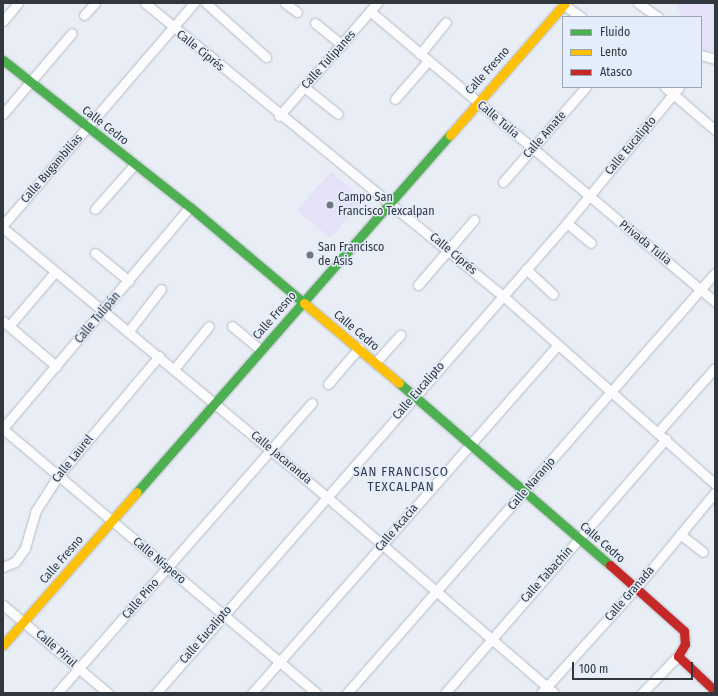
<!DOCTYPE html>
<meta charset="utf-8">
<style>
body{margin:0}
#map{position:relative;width:718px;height:696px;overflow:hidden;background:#e9eef6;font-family:"Fira Sans Condensed",sans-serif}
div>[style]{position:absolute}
.green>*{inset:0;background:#e4e1f9}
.roads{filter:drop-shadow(0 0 1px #b6bac1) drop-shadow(0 0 1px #b6bac1)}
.street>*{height:9px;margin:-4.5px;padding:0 4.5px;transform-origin:4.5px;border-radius:4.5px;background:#fcfcfe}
.fast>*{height:9px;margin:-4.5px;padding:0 4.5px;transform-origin:4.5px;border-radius:4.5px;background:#4caf50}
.slow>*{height:9px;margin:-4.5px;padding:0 4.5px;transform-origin:4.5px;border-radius:4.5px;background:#ffc107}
.jam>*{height:9px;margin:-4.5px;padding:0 4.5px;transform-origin:4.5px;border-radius:4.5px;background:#c62828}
.dots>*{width:11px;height:11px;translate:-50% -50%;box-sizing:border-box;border:2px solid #e3edfc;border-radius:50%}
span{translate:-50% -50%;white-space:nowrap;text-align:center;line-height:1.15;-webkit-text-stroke:3px #e3edfc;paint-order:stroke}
.street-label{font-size:12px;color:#32373e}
.poi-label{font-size:12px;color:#32373e}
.left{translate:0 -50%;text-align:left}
.neighbourhood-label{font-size:13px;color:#323c4a;letter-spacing:1px}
.frame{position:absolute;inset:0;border:4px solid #32373e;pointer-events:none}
.legend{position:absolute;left:562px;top:16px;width:140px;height:72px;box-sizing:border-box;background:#e3edfc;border:1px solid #9ca4b0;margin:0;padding:5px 7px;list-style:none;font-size:12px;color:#32373e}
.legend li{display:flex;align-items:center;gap:8px;height:20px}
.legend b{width:20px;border:1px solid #9ca4b0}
.scale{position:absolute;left:572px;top:662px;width:121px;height:18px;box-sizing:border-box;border:2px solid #32373e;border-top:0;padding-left:5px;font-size:12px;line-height:14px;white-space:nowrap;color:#32373e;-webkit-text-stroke:3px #e3edfc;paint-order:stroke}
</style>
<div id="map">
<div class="green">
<i style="clip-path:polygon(676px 3px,715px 3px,715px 51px,701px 50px,701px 17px,682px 17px)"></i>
<i style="clip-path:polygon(331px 172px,364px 200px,330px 238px,297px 210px)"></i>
</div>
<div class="roads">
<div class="street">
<i style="left:145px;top:3px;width:461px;rotate:39.3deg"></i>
<i style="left:502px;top:295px;width:285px;rotate:41.6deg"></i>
<i style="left:206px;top:3px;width:81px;rotate:42deg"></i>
<i style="left:285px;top:3px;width:15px;rotate:37deg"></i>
<i style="left:638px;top:3px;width:24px;rotate:35deg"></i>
<i style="left:564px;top:5px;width:21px;rotate:35deg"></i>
<i style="left:371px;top:12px;width:450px;rotate:40.1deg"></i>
<i style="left:84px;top:15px;width:16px;rotate:-47deg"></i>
<i style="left:3px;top:21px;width:23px;rotate:-50deg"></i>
<i style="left:315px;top:23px;width:35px;rotate:39deg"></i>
<i style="left:420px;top:54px;width:41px;rotate:-50.9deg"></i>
<i style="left:701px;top:55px;width:15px;rotate:16deg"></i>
<i style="left:304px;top:87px;width:43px;rotate:38.5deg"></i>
<i style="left:665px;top:87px;width:66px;rotate:40.7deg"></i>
<i style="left:395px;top:99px;width:50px;rotate:-49deg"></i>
<i style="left:3px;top:114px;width:106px;rotate:-49.6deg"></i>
<i style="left:279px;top:116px;width:150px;rotate:-49.1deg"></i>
<i style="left:503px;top:182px;width:126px;rotate:-48.9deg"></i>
<i style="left:95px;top:209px;width:60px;rotate:-48.4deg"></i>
<i style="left:567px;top:223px;width:31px;rotate:40deg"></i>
<i style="left:3px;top:225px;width:293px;rotate:-49.3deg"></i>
<i style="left:3px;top:228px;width:421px;rotate:39.7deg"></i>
<i style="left:327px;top:497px;width:300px;rotate:40.8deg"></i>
<i style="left:95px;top:253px;width:44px;rotate:39.5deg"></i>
<i style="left:526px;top:269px;width:37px;rotate:43deg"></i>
<i style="left:418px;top:285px;width:86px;rotate:-49.3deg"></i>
<i style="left:3px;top:321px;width:70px;rotate:40.3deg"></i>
<i style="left:9px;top:326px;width:71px;rotate:-49.6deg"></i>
<i style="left:232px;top:326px;width:38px;rotate:40deg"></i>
<i style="left:128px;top:332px;width:54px;rotate:-52.5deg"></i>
<i style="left:375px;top:363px;width:38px;rotate:-48deg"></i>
<i style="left:174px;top:369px;width:55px;rotate:-50.9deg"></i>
<i style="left:328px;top:384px;width:48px;rotate:-49.3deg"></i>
<i style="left:3px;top:428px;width:289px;rotate:-49.8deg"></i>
<i style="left:3px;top:429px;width:409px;rotate:40.1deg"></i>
<i style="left:658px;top:432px;width:86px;rotate:-48.3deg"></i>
<i style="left:680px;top:534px;width:29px;rotate:38deg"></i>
<i style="left:3px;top:567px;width:13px;rotate:-23deg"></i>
<i style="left:15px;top:562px;width:17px;rotate:-54deg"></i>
<i style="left:25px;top:548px;width:37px;rotate:-74deg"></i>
<i style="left:35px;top:512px;width:43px;rotate:-57.4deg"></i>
<i style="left:58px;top:476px;width:157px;rotate:-49.9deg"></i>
<i style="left:3px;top:605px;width:137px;rotate:40deg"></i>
<i style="left:57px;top:693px;width:386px;rotate:-48.7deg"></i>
<i style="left:156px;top:693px;width:624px;rotate:-48.83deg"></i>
<i style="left:567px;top:223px;width:176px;rotate:-50.5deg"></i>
<i style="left:252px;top:693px;width:463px;rotate:-48.7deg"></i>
<i style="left:347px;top:693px;width:558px;rotate:-48.78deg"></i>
<i style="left:445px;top:693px;width:337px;rotate:-49deg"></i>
<i style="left:541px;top:693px;width:142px;rotate:-47.9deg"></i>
<i style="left:636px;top:588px;width:124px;rotate:-50.5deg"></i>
<i style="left:642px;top:693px;width:52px;rotate:-45.8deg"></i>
</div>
<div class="fast">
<i style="left:3px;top:60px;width:238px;rotate:38.2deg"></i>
<i style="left:190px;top:207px;width:149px;rotate:40.1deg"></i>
<i style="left:399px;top:383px;width:279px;rotate:40.8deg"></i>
<i style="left:137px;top:492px;width:475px;rotate:-48.8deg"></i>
</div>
<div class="slow">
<i style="left:450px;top:135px;width:175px;rotate:-48.9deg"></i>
<i style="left:304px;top:303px;width:124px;rotate:40.1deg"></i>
<i style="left:3px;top:645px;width:203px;rotate:-48.8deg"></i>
</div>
<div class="jam">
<i style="left:610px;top:565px;width:99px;rotate:41.7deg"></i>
<i style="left:684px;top:631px;width:13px;rotate:86deg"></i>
<i style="left:685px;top:644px;width:14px;rotate:120deg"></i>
<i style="left:678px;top:656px;width:51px;rotate:43.4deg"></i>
</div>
</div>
<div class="dots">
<i style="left:330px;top:205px;background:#72777e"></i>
<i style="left:310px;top:255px;background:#72777e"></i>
</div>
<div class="street-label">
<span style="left:200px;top:51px;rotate:39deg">Calle Ciprés</span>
<span style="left:329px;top:60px;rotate:-48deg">Calle Tulipanes</span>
<span style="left:488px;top:71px;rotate:-48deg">Calle Fresno</span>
<span style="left:498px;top:120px;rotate:40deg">Calle Tulia</span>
<span style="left:105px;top:126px;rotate:38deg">Calle Cedro</span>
<span style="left:545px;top:135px;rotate:-49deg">Calle Amate</span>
<span style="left:631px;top:146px;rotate:-50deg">Calle Eucalipto</span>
<span style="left:52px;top:169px;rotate:-49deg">Calle Bugambilias</span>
<span style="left:645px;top:243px;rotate:39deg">Privada Tulia</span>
<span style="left:453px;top:254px;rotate:40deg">Calle Ciprés</span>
<span style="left:275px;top:316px;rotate:-49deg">Calle Fresno</span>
<span style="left:98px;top:318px;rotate:-50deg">Calle Tulipán</span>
<span style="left:356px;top:331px;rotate:40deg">Calle Cedro</span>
<span style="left:419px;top:391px;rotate:-49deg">Calle Eucalipto</span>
<span style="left:281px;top:458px;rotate:40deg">Calle Jacaranda</span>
<span style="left:73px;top:459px;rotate:-51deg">Calle Laurel</span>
<span style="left:532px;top:484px;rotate:-49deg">Calle Naranjo</span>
<span style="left:397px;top:528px;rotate:-49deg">Calle Acacia</span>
<span style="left:602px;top:543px;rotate:41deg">Calle Cedro</span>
<span style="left:62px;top:560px;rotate:-49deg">Calle Fresno</span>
<span style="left:159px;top:561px;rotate:40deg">Calle Níspero</span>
<span style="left:547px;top:575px;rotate:-48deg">Calle Tabachín</span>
<span style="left:630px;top:594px;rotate:-49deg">Calle Granada</span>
<span style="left:141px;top:599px;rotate:-49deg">Calle Pino</span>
<span style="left:206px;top:635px;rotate:-49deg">Calle Eucalipto</span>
<span style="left:56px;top:649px;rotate:41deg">Calle Pirul</span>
</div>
<div class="poi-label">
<span class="left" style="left:338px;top:205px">Campo San<br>Francisco Texcalpan</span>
<span class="left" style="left:318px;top:255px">San Francisco<br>de Asis</span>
</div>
<div class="neighbourhood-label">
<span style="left:401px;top:480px">SAN FRANCISCO<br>TEXCALPAN</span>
</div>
<div class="frame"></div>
<ul class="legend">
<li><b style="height:5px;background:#4caf50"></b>Fluido</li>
<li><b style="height:5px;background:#ffc107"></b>Lento</li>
<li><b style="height:5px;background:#c62828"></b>Atasco</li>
</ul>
<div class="scale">100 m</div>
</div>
